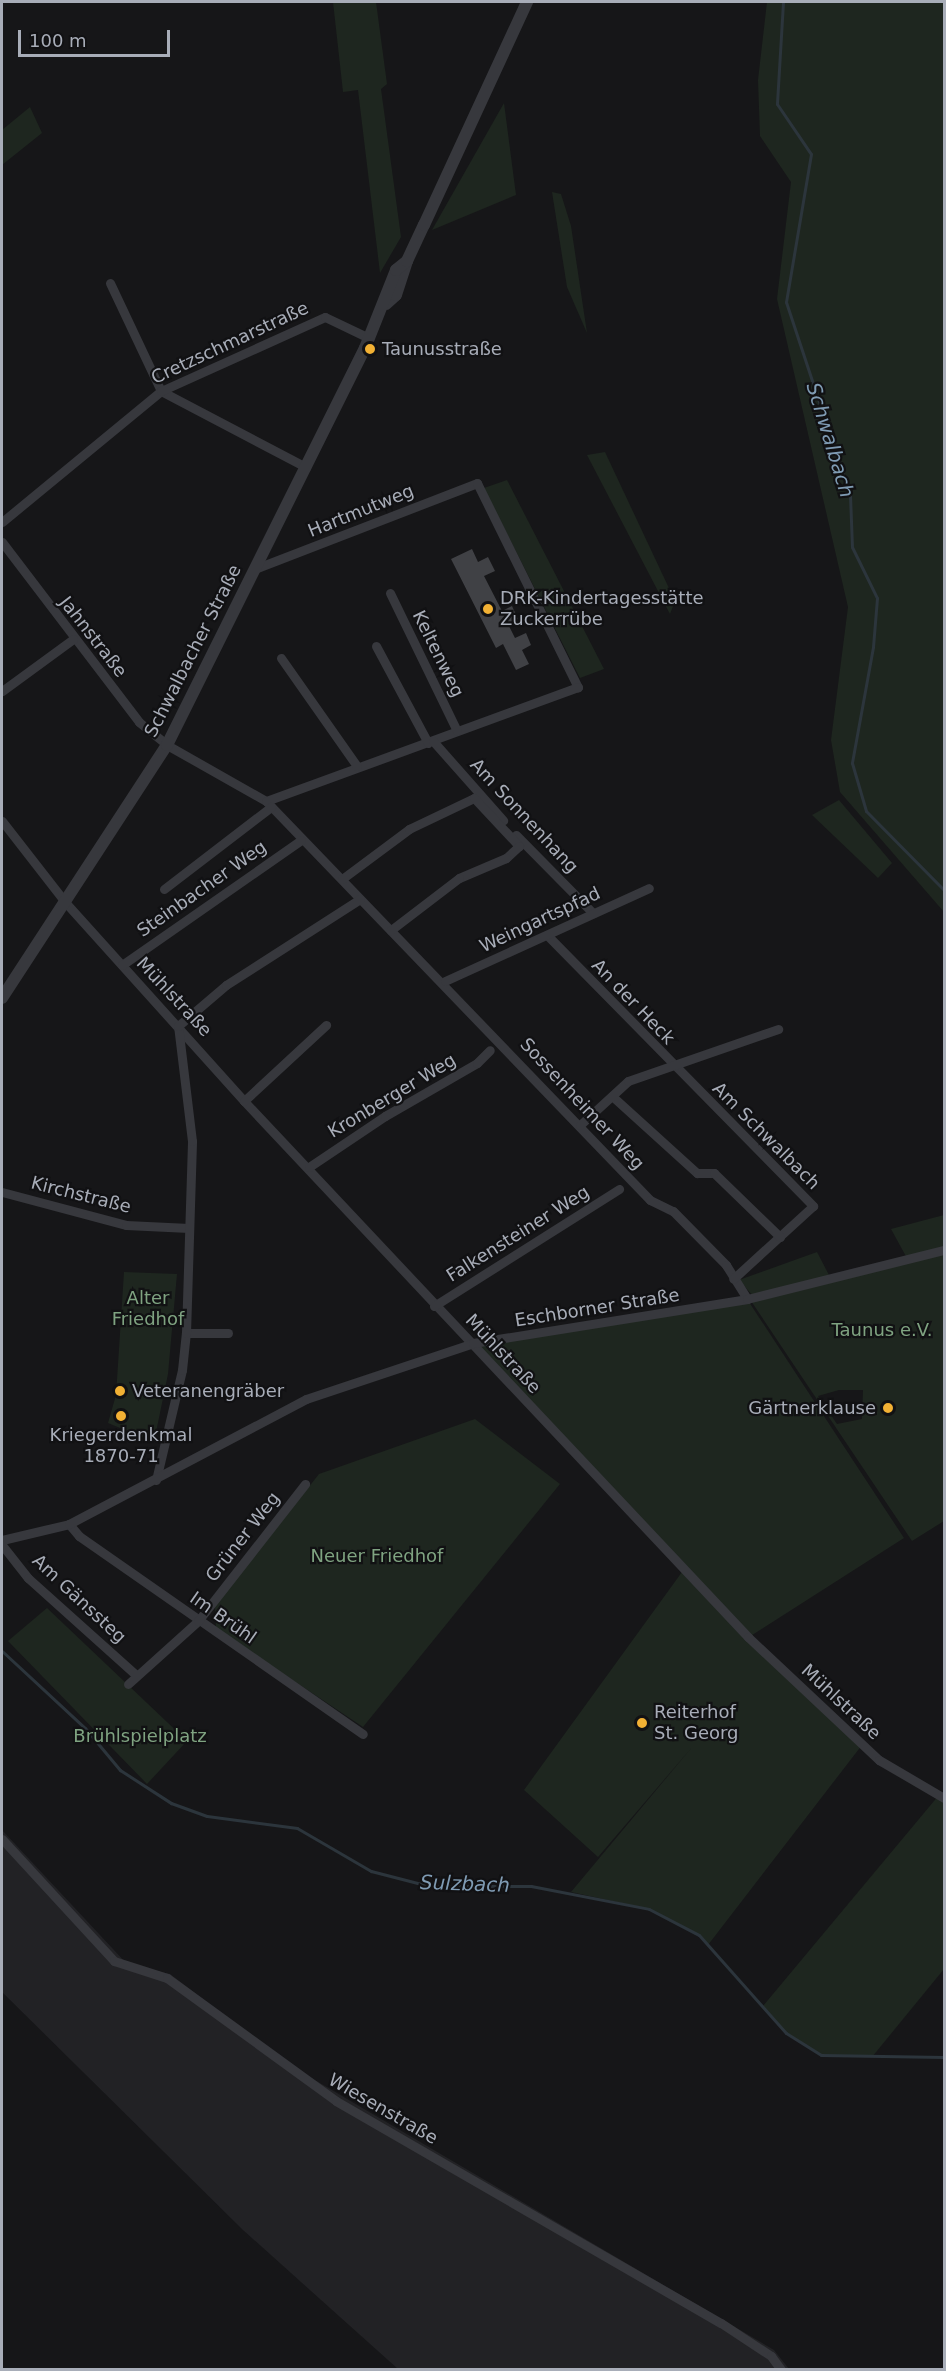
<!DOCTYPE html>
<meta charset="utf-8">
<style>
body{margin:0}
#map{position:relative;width:946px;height:2371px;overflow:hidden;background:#161618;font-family:"DejaVu Sans",sans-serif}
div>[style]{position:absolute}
.built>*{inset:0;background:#222225}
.green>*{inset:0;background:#1e261f}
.stream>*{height:3px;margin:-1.5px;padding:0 1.5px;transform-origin:1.5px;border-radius:1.5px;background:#2c353c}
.building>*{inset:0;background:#404145}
.minor>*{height:9px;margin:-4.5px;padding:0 4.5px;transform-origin:4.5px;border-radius:4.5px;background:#37383d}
.tertiary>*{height:12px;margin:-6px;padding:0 6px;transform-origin:6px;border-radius:6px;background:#37383d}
.dots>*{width:16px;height:16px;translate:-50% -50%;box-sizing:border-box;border:3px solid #111113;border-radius:50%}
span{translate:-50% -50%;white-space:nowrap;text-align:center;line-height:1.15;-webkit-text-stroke:4.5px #111113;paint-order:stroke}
.street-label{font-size:18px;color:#a8adb8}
.poi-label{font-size:18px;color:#a8adb8}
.left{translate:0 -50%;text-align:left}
.right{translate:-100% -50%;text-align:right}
.park-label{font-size:18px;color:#7fa381}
.water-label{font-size:20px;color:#7f9bb3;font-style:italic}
.frame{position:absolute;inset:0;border:3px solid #a8adb8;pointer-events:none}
.scale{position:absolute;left:18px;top:30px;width:152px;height:27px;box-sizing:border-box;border:3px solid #a8adb8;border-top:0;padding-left:8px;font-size:18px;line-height:21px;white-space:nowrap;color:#a8adb8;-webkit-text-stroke:4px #111113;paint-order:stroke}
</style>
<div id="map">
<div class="built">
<i style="clip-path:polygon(2px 1830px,127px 1964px,170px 1974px,291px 2066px,774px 2350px,789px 2369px,398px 2369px,243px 2230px,2px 1992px)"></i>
</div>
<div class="green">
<i style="clip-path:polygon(333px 2px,376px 2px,387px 84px,381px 89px,401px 237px,380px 273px,358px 90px,343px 92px)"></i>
<i style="clip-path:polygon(767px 2px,944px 2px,944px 912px,840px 792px,831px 740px,848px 607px,777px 299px,791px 182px,760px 136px,758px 80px)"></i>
<i style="clip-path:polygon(504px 103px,516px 195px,432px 230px)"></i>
<i style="clip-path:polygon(30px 107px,42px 133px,2px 165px,2px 130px)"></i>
<i style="clip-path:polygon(552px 192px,561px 194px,571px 226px,587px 333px,567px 287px)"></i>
<i style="clip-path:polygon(605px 452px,675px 601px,670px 614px,587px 455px)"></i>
<i style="clip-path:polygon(507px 480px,604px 669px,580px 678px,484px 488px)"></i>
<i style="clip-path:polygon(839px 800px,892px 863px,878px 878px,812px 815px)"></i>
<i style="clip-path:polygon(evenodd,944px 1215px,944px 1521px,912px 1541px,749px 1298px,908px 1260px,891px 1229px,944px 1215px,839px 1390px,863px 1390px,862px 1419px,837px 1424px,818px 1396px,839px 1390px)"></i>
<i style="clip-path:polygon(817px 1252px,830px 1277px,753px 1296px,739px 1280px)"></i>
<i style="clip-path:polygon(124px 1272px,177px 1274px,168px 1374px,154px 1442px,108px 1423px,116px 1395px)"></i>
<i style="clip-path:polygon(747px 1299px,904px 1538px,749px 1637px,862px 1745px,708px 1945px,699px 1935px,649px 1909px,571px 1892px,693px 1746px,598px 1857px,524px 1790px,682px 1572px,473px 1343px)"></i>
<i style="clip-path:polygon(475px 1419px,560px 1484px,363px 1727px,216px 1629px,215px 1606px,319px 1474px)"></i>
<i style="clip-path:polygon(47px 1608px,187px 1741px,147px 1784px,8px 1641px)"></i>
<i style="clip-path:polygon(939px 1795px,944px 1798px,944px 1969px,872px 2057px,821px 2055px,786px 2033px,763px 2006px)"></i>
</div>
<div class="stream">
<i style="left:783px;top:2px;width:102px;rotate:93.4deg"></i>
<i style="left:777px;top:104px;width:60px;rotate:55.8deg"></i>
<i style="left:811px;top:154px;width:150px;rotate:99.6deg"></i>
<i style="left:786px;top:302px;width:203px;rotate:71.7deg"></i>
<i style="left:850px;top:495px;width:52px;rotate:87.8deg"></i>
<i style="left:852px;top:547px;width:57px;rotate:63.9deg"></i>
<i style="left:877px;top:598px;width:49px;rotate:94.7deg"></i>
<i style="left:873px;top:647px;width:118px;rotate:100.3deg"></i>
<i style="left:852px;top:763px;width:50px;rotate:73.7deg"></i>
<i style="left:866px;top:811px;width:111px;rotate:45.4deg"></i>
<i style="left:2px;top:1651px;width:113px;rotate:42.9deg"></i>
<i style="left:85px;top:1728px;width:55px;rotate:50.2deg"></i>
<i style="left:120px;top:1770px;width:61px;rotate:32.9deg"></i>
<i style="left:171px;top:1803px;width:38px;rotate:20deg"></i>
<i style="left:207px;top:1816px;width:91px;rotate:7.6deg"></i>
<i style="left:297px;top:1828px;width:86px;rotate:30.2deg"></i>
<i style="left:371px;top:1871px;width:60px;rotate:14.5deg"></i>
<i style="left:429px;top:1886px;width:102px"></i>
<i style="left:531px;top:1886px;width:120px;rotate:11deg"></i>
<i style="left:649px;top:1909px;width:56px;rotate:27.5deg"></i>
<i style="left:699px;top:1935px;width:131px;rotate:48.4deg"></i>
<i style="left:786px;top:2033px;width:41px;rotate:32.2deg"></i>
<i style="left:821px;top:2055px;width:123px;rotate:0.9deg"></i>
</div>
<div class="building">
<i style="clip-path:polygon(472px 549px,478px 562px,488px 557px,495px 571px,484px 576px,502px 611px,512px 606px,518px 619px,508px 624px,515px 638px,526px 633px,531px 645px,522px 650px,529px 664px,516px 670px,503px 644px,496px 648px,451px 559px)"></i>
</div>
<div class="minor">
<i style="left:110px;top:283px;width:119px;rotate:64.7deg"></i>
<i style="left:161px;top:391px;width:164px;rotate:27.7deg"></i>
<i style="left:2px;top:522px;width:206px;rotate:-39.5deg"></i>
<i style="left:161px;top:391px;width:180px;rotate:-24.3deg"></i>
<i style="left:325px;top:317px;width:49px;rotate:25.5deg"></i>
<i style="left:2px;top:542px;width:226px;rotate:52.7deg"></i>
<i style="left:139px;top:722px;width:36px;rotate:39deg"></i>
<i style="left:167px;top:745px;width:114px;rotate:29.5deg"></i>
<i style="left:266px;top:801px;width:554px;rotate:46.1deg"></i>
<i style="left:650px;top:1200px;width:25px;rotate:26deg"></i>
<i style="left:673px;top:1211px;width:76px;rotate:45.5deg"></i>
<i style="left:726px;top:1265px;width:40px;rotate:58deg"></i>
<i style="left:257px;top:568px;width:236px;rotate:-21.1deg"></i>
<i style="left:477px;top:483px;width:228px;rotate:63.7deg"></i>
<i style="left:578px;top:687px;width:332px;rotate:159.9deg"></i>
<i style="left:390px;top:593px;width:153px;rotate:64.1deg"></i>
<i style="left:376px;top:646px;width:110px;rotate:61.8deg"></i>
<i style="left:281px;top:658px;width:132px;rotate:54.9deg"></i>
<i style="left:2px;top:691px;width:88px;rotate:-36.2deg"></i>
<i style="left:433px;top:741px;width:106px;rotate:48.5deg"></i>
<i style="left:2px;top:821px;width:103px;rotate:52.1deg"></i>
<i style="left:65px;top:902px;width:268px;rotate:48deg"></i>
<i style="left:244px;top:1101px;width:736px;rotate:46.76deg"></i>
<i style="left:748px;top:1637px;width:180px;rotate:43.2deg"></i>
<i style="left:879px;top:1760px;width:75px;rotate:30.3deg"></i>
<i style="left:516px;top:835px;width:110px;rotate:45.4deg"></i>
<i style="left:342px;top:879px;width:84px;rotate:-36.7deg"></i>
<i style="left:409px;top:829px;width:72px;rotate:-25.5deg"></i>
<i style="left:474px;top:798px;width:66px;rotate:46.8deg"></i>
<i style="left:519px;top:846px;width:18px;rotate:137deg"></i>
<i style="left:506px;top:858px;width:51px;rotate:156.9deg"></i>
<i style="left:459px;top:878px;width:86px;rotate:142.6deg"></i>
<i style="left:164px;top:889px;width:135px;rotate:-37.5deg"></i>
<i style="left:547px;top:935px;width:380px;rotate:45.5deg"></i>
<i style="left:813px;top:1206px;width:108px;rotate:137.6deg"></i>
<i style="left:122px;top:965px;width:218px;rotate:-34.9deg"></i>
<i style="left:445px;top:981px;width:224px;rotate:-24.5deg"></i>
<i style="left:612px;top:1096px;width:115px;rotate:42.2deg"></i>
<i style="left:697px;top:1173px;width:17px"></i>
<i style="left:714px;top:1173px;width:92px;rotate:44.1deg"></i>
<i style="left:244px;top:1101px;width:112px;rotate:-42.8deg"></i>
<i style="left:580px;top:1125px;width:65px;rotate:-42.5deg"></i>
<i style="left:628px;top:1081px;width:159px;rotate:-19.1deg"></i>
<i style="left:309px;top:1167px;width:92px;rotate:-33.9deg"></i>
<i style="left:385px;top:1116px;width:106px;rotate:-29.9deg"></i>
<i style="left:477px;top:1063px;width:18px;rotate:-45deg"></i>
<i style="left:2px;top:1192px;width:128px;rotate:14.9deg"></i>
<i style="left:126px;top:1225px;width:63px;rotate:2.7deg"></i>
<i style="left:434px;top:1306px;width:219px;rotate:-32.3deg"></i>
<i style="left:186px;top:1333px;width:42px"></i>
<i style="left:156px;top:1480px;width:113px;rotate:-76.7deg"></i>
<i style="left:182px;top:1370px;width:37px;rotate:-84deg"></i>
<i style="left:186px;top:1333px;width:192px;rotate:-88.2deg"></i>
<i style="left:192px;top:1141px;width:116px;rotate:-96.9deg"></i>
<i style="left:178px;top:1026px;width:63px;rotate:-40.5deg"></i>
<i style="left:226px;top:985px;width:159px;rotate:-32.7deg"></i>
<i style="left:69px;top:1524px;width:16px;rotate:50deg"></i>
<i style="left:79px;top:1536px;width:346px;rotate:34.9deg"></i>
<i style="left:2px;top:1540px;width:69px;rotate:-13.4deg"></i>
<i style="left:69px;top:1524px;width:268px;rotate:-27.8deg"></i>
<i style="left:306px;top:1399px;width:176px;rotate:-18.5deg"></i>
<i style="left:473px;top:1343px;width:278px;rotate:-9.1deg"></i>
<i style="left:747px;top:1299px;width:203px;rotate:-14deg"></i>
<i style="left:2px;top:1545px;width:42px;rotate:51.8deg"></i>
<i style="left:28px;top:1578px;width:145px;rotate:41.9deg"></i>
<i style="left:128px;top:1684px;width:94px;rotate:-42deg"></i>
<i style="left:198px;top:1621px;width:174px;rotate:-52deg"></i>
<i style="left:2px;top:1839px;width:166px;rotate:47.4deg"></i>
<i style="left:114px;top:1961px;width:56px;rotate:17.8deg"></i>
<i style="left:167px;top:1978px;width:209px;rotate:36deg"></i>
<i style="left:336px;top:2101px;width:444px;rotate:30deg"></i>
<i style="left:721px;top:2323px;width:60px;rotate:33.4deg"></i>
<i style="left:771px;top:2356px;width:17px;rotate:54deg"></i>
</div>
<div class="tertiary">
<i style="left:386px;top:304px;width:13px;rotate:-42deg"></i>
<i style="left:396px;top:295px;width:36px;rotate:-72deg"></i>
<i style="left:2px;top:998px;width:302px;rotate:-56.9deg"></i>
<i style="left:167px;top:745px;width:444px;rotate:-63.5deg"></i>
<i style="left:365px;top:348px;width:84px;rotate:-68.3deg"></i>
<i style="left:396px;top:270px;width:14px;rotate:-39deg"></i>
<i style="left:407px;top:261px;width:40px;rotate:-65deg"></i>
<i style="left:424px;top:225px;width:246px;rotate:-65.2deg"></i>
</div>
<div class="dots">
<i style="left:370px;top:349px;background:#f2b134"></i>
<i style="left:488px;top:609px;background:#f2b134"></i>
<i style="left:120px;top:1391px;background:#f2b134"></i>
<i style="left:888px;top:1408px;background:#f2b134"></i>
<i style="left:121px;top:1416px;background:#f2b134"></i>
<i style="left:642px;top:1723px;background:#f2b134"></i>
</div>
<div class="street-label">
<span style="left:230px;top:343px;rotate:-25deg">Cretzschmarstraße</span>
<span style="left:361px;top:511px;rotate:-22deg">Hartmutweg</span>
<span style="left:93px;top:637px;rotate:52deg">Jahnstraße</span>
<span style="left:193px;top:651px;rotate:-63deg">Schwalbacher Straße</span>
<span style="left:438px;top:654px;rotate:64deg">Keltenweg</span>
<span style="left:524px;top:816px;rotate:47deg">Am Sonnenhang</span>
<span style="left:202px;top:889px;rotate:-35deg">Steinbacher Weg</span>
<span style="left:540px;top:920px;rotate:-25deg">Weingartspfad</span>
<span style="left:174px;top:997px;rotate:47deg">Mühlstraße</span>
<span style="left:633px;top:1002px;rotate:46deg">An der Heck</span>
<span style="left:392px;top:1096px;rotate:-31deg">Kronberger Weg</span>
<span style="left:582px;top:1104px;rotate:47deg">Sossenheimer Weg</span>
<span style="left:766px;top:1136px;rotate:45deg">Am Schwalbach</span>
<span style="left:81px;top:1195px;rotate:14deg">Kirchstraße</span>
<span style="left:518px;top:1234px;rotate:-32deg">Falkensteiner Weg</span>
<span style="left:597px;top:1308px;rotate:-9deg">Eschborner Straße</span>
<span style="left:503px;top:1354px;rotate:47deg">Mühlstraße</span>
<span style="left:243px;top:1537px;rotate:-52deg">Grüner Weg</span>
<span style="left:79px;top:1599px;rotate:43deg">Am Gänssteg</span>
<span style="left:223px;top:1618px;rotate:35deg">Im Brühl</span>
<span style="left:841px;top:1702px;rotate:43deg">Mühlstraße</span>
<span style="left:383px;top:2109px;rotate:30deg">Wiesenstraße</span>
</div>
<div class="poi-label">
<span class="left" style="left:382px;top:349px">Taunusstraße</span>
<span class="left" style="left:500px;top:609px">DRK-Kindertagesstätte<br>Zuckerrübe</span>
<span class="left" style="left:132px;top:1391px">Veteranengräber</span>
<span class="right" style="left:876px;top:1408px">Gärtnerklause</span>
<span style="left:121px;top:1446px">Kriegerdenkmal<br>1870-71</span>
<span class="left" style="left:654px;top:1723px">Reiterhof<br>St. Georg</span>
</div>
<div class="park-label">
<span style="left:148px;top:1309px">Alter<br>Friedhof</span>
<span style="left:882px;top:1330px">Taunus e.V.</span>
<span style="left:377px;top:1556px">Neuer Friedhof</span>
<span style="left:140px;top:1736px">Brühlspielplatz</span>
</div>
<div class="water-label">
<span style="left:830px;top:440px;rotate:73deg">Schwalbach</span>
<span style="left:465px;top:1884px;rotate:2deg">Sulzbach</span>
</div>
<div class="frame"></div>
<div class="scale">100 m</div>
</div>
